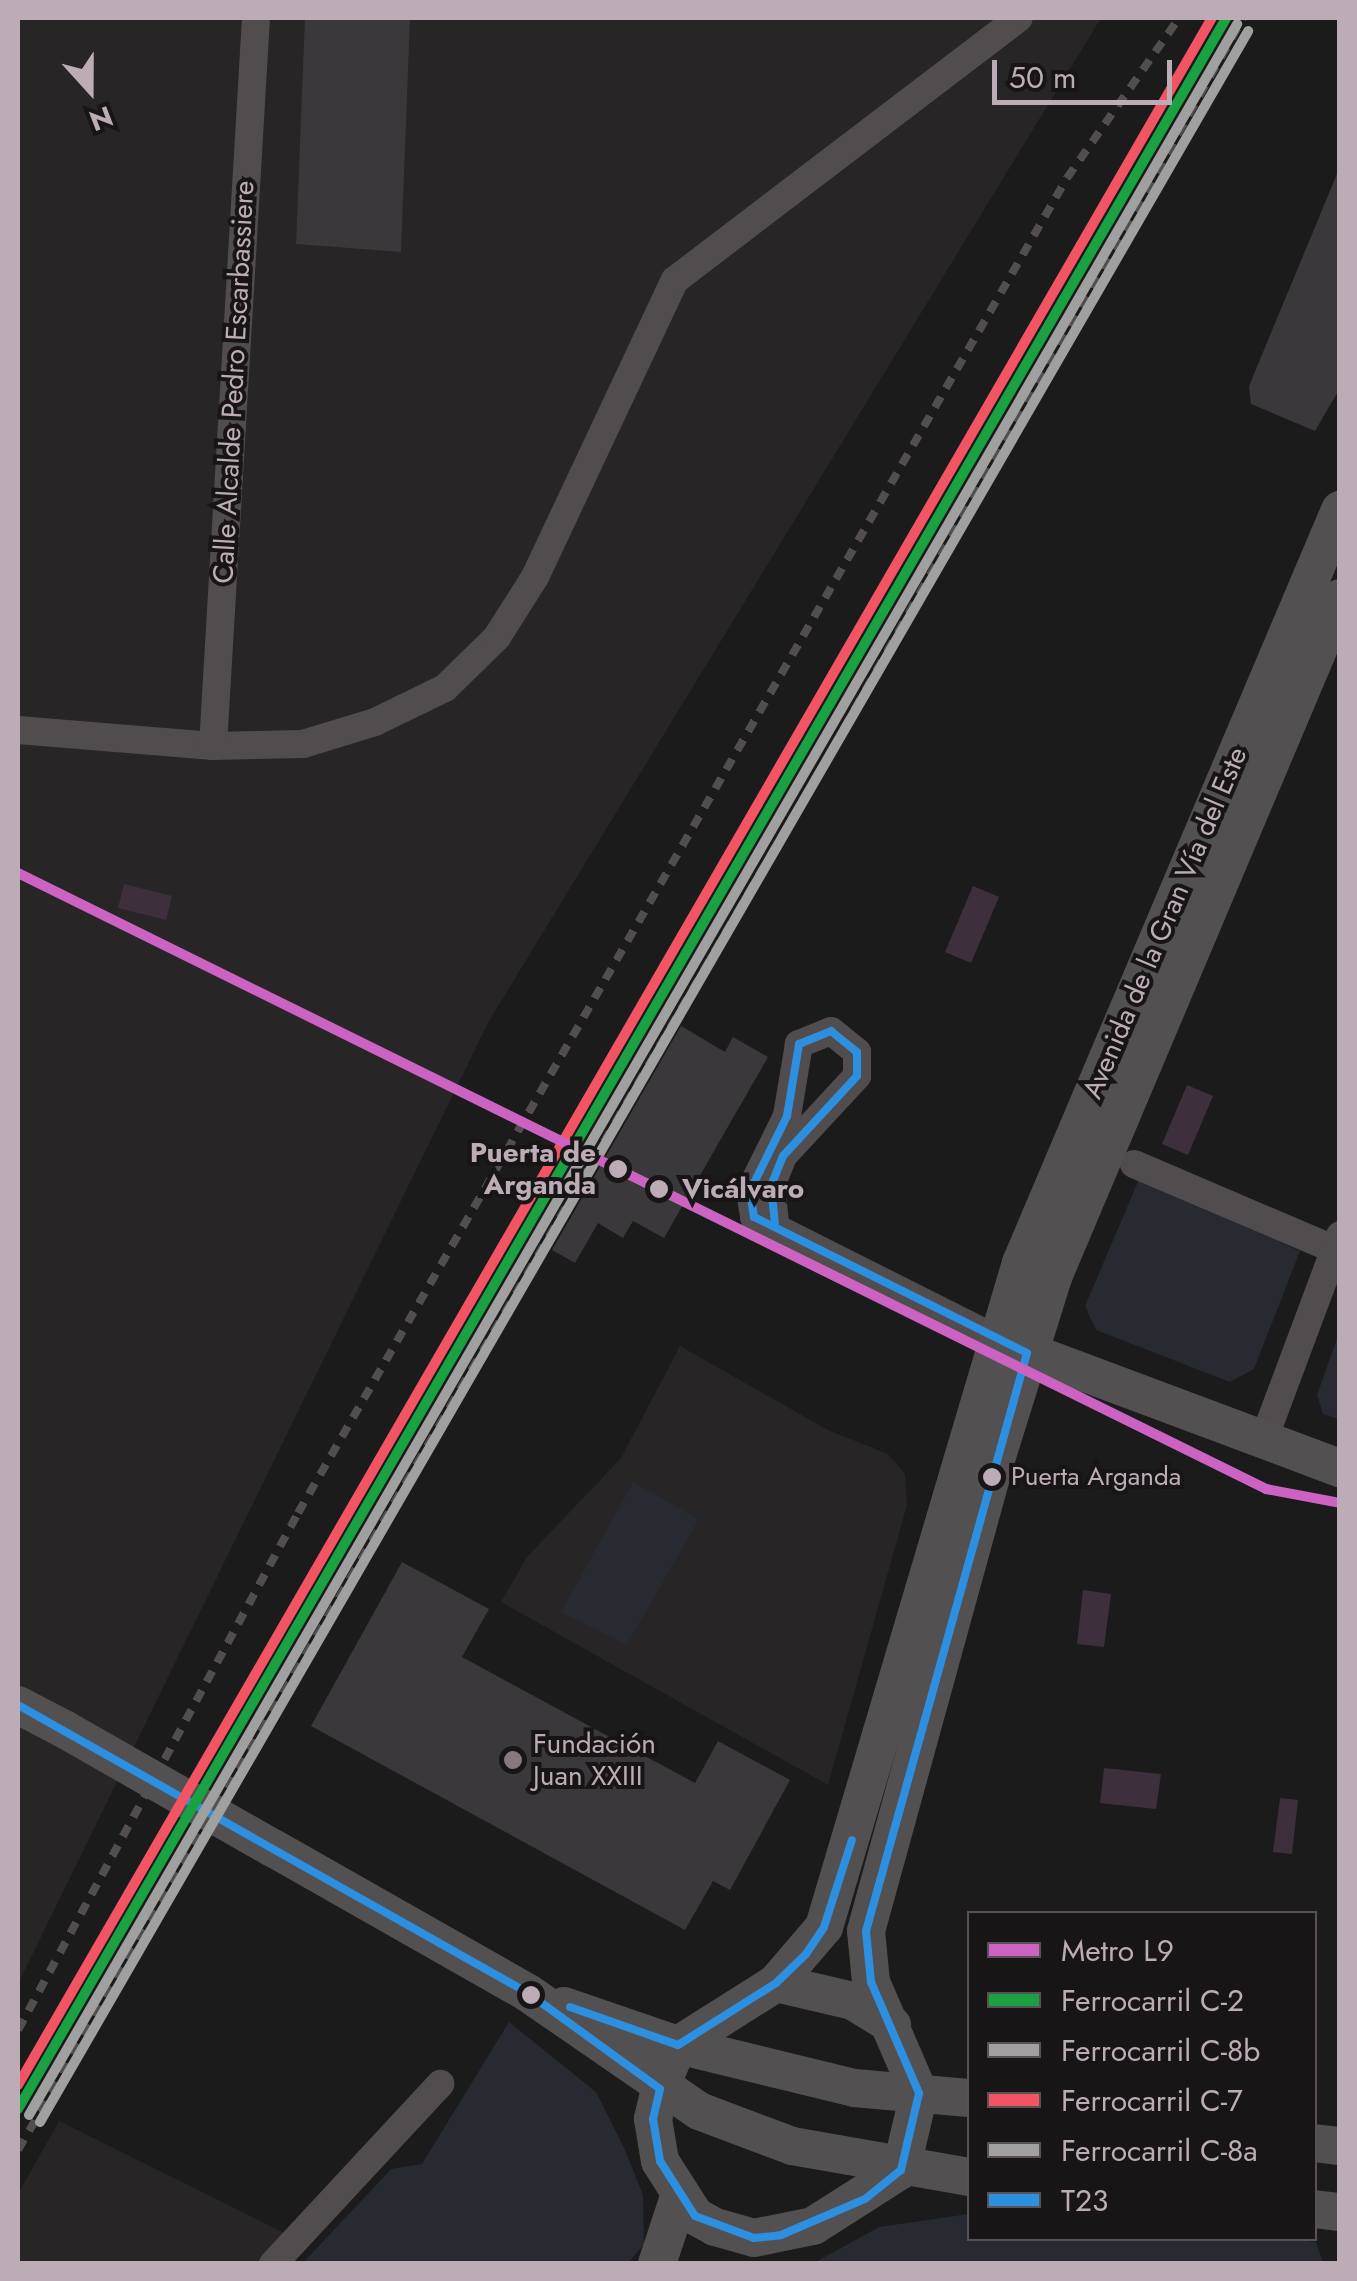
<!DOCTYPE html>
<meta charset="utf-8">
<style>
body{margin:0}
#map{position:relative;width:1357px;height:2281px;overflow:hidden;background:#1b1b1b;font-family:Jost,sans-serif}
div>[style]{position:absolute}
.built>*{inset:0;background:#272525}
.green>*{inset:0;background:#272a31}
.water>*{inset:0;background:#3e2f3d}
.building>*{inset:0;background:#3a383a}
.street>*{height:28px;margin:-14px;padding:0 14px;transform-origin:14px;border-radius:14px;background:#514d4f}
.secondary>*{height:38px;margin:-19px;padding:0 19px;transform-origin:19px;border-radius:19px;background:#535052}
.rail>*{height:8px;margin-top:-4px;transform-origin:0;background:repeating-linear-gradient(90deg,#524e50 0 12px,transparent 0 22px)}
.secondary-bridge>*{height:38px;margin:-19px;padding:0 19px;transform-origin:19px;border-radius:19px;background:#535052}
.bus-1>*{height:8px;margin:-4px;padding:0 4px;transform-origin:4px;border-radius:4px;background:#2d8fdf}
.rail-1>*{height:10px;margin:-5px;padding:0 5px;transform-origin:5px;border-radius:5px;background:#1aa142}
.rail-2>*{height:10px;margin:-5px;padding:0 5px;transform-origin:5px;border-radius:5px;background:#a0a0a0}
.rail-3>*{height:10px;margin:-5px;padding:0 5px;transform-origin:5px;border-radius:5px;background:#f35464}
.rail-4>*{height:10px;margin:-5px;padding:0 5px;transform-origin:5px;border-radius:5px;background:#a0a0a0}
.metro-1>*{height:10px;margin:-5px;padding:0 5px;transform-origin:5px;border-radius:5px;background:#cc63c3}
.dots>*{width:28px;height:28px;translate:-50% -50%;box-sizing:border-box;border:5px solid #171515;border-radius:50%}
span{translate:-50% -50%;white-space:nowrap;text-align:center;line-height:1.15;-webkit-text-stroke:8px #171515;paint-order:stroke}
.bus-label{font-size:26px;color:#bbacb5}
.left{translate:0 -50%;text-align:left}
.street-label{font-size:28px;color:#bbacb5}
.stop-label{font-size:28px;color:#bbacb5;font-weight:700}
.right{translate:-100% -50%;text-align:right}
.poi-label{font-size:28px;color:#bbacb5}
.frame{position:absolute;inset:0;border:20px solid #bbacb5;pointer-events:none}
.legend{position:absolute;left:967px;top:1911px;width:350px;height:330px;box-sizing:border-box;background:#171515;border:2px solid #595155;margin:0;padding:12px 18px;list-style:none;font-size:30px;color:#bbacb5}
.legend li{display:flex;align-items:center;gap:20px;height:50px}
.legend b{width:50px;border:2px solid #595155}
.north{position:absolute;left:40px;top:40px;width:100px;height:100px;-webkit-text-stroke:8px #171515;paint-order:stroke;rotate:159deg;font-size:28px;font-weight:700;line-height:40px;text-align:center;color:#bbacb5}
.north::after{content:'';display:block;margin:auto;width:35px;height:45px;background:#bbacb5;clip-path:polygon(50% 0,100% 100%,50% 72%,0 100%)}
.scale{position:absolute;left:992px;top:60px;width:180px;height:45px;box-sizing:border-box;border:5px solid #bbacb5;border-top:0;padding-left:12px;font-size:30px;line-height:35px;white-space:nowrap;color:#bbacb5;-webkit-text-stroke:8px #171515;paint-order:stroke}
</style>
<div id="map">
<div class="built">
<i style="clip-path:polygon(18px 18px,1101px 18px,489px 1021px,18px 1984px)"></i>
<i style="clip-path:polygon(680px 1346px,828px 1430px,888px 1454px,905px 1474px,907px 1505px,828px 1785px,501px 1602px,527px 1557px,621px 1458px)"></i>
<i style="clip-path:polygon(59px 2121px,297px 2239px,273px 2263px,18px 2264px,18px 2194px)"></i>
</div>
<div class="green">
<i style="clip-path:polygon(1140px 1177px,1300px 1251px,1254px 1369px,1230px 1382px,1096px 1330px,1085px 1306px)"></i>
<i style="clip-path:polygon(1339px 1333px,1339px 1419px,1323px 1414px,1317px 1395px)"></i>
<i style="clip-path:polygon(633px 1482px,699px 1519px,627px 1645px,561px 1612px)"></i>
<i style="clip-path:polygon(509px 2022px,596px 2092px,625px 2150px,643px 2195px,644px 2244px,628px 2263px,302px 2264px,391px 2169px,422px 2164px)"></i>
<i style="clip-path:polygon(969px 2214px,969px 2238px,1289px 2239px,1316px 2242px,1323px 2263px,814px 2263px,879px 2227px)"></i>
</div>
<div class="water">
<i style="clip-path:polygon(124px 884px,172px 896px,166px 920px,118px 908px)"></i>
<i style="clip-path:polygon(973px 886px,999px 897px,971px 963px,945px 952px)"></i>
<i style="clip-path:polygon(1187px 1085px,1213px 1096px,1188px 1155px,1162px 1144px)"></i>
<i style="clip-path:polygon(1083px 1590px,1111px 1594px,1104px 1647px,1077px 1644px)"></i>
<i style="clip-path:polygon(1104px 1768px,1161px 1774px,1156px 1809px,1100px 1803px)"></i>
<i style="clip-path:polygon(1280px 1798px,1298px 1800px,1292px 1854px,1273px 1852px)"></i>
</div>
<div class="building">
<i style="clip-path:polygon(305px 18px,410px 18px,401px 252px,296px 244px)"></i>
<i style="clip-path:polygon(1339px 169px,1340px 388px,1315px 431px,1251px 404px,1249px 386px)"></i>
<i style="clip-path:polygon(681px 1026px,725px 1052px,733px 1037px,768px 1057px,664px 1238px,633px 1221px,623px 1238px,598px 1223px,575px 1263px,552px 1250px)"></i>
<i style="clip-path:polygon(402px 1562px,489px 1609px,462px 1657px,695px 1783px,718px 1741px,790px 1780px,730px 1890px,713px 1881px,685px 1930px,311px 1726px)"></i>
</div>
<div class="street">
<i style="left:18px;top:730px;width:196px;rotate:4.7deg"></i>
<i style="left:213px;top:746px;width:90px;rotate:-1.3deg"></i>
<i style="left:303px;top:744px;width:75px;rotate:-17deg"></i>
<i style="left:375px;top:722px;width:78px;rotate:-25.9deg"></i>
<i style="left:445px;top:688px;width:73px;rotate:-44.4deg"></i>
<i style="left:497px;top:637px;width:71px;rotate:-57.7deg"></i>
<i style="left:535px;top:577px;width:328px;rotate:-64.8deg"></i>
<i style="left:675px;top:280px;width:432px;rotate:-37.3deg"></i>
<i style="left:213px;top:746px;width:729px;rotate:-86.62deg"></i>
<i style="left:1134px;top:1164px;width:224px;rotate:23.1deg"></i>
<i style="left:775px;top:1223px;width:37px;rotate:-96deg"></i>
<i style="left:771px;top:1186px;width:32px;rotate:-68deg"></i>
<i style="left:783px;top:1156px;width:109px;rotate:-47.2deg"></i>
<i style="left:857px;top:1076px;width:24px;rotate:-90deg"></i>
<i style="left:857px;top:1052px;width:33px;rotate:-141deg"></i>
<i style="left:831px;top:1031px;width:35px;rotate:158deg"></i>
<i style="left:799px;top:1044px;width:73px;rotate:99.5deg"></i>
<i style="left:787px;top:1116px;width:84px;rotate:116.3deg"></i>
<i style="left:750px;top:1191px;width:26px;rotate:81deg"></i>
<i style="left:754px;top:1217px;width:270px;rotate:26.7deg"></i>
<i style="left:1262px;top:1444px;width:223px;rotate:-69.5deg"></i>
<i style="left:273px;top:2264px;width:246px;rotate:-47.1deg"></i>
</div>
<div class="secondary">
<i style="left:1005px;top:1343px;width:358px;rotate:20.5deg"></i>
<i style="left:18px;top:1705px;width:52px;rotate:27.6deg"></i>
<i style="left:273px;top:1848px;width:293px;rotate:29.6deg"></i>
<i style="left:528px;top:1993px;width:208px;rotate:34.6deg"></i>
<i style="left:699px;top:2111px;width:99px;rotate:20.6deg"></i>
<i style="left:792px;top:2146px;width:180px;rotate:9.9deg"></i>
<i style="left:776px;top:1983px;width:79px;rotate:13.2deg"></i>
<i style="left:853px;top:2001px;width:46px;rotate:31.6deg"></i>
<i style="left:564px;top:2006px;width:120px;rotate:18.9deg"></i>
<i style="left:678px;top:2045px;width:181px;rotate:13.7deg"></i>
<i style="left:854px;top:2088px;width:115px;rotate:5deg"></i>
<i style="left:1314px;top:2143px;width:26px;rotate:7deg"></i>
<i style="left:901px;top:2170px;width:104px;rotate:147.5deg"></i>
<i style="left:813px;top:2226px;width:60px;rotate:168.5deg"></i>
<i style="left:754px;top:2238px;width:41px;rotate:-164.2deg"></i>
<i style="left:715px;top:2227px;width:23px;rotate:-151deg"></i>
<i style="left:695px;top:2216px;width:65px;rotate:-122.5deg"></i>
<i style="left:660px;top:2161px;width:43px;rotate:-99.5deg"></i>
<i style="left:653px;top:2119px;width:31px;rotate:-77deg"></i>
<i style="left:660px;top:2089px;width:48px;rotate:-67.8deg"></i>
<i style="left:678px;top:2045px;width:116px;rotate:-32.3deg"></i>
<i style="left:776px;top:1983px;width:74px;rotate:-49.4deg"></i>
<i style="left:824px;top:1927px;width:693px;rotate:-73.48deg"></i>
<i style="left:1021px;top:1263px;width:818px;rotate:-67.04deg"></i>
<i style="left:901px;top:2170px;width:79px;rotate:-76.8deg"></i>
<i style="left:919px;top:2093px;width:121px;rotate:-113.4deg"></i>
<i style="left:871px;top:1982px;width:51px;rotate:-95.6deg"></i>
<i style="left:866px;top:1931px;width:493px;rotate:-74.6deg"></i>
<i style="left:997px;top:1456px;width:188px;rotate:-72.6deg"></i>
<i style="left:1053px;top:1277px;width:737px;rotate:-67.09deg"></i>
<i style="left:1314px;top:2209px;width:26px;rotate:7deg"></i>
<i style="left:657px;top:2264px;width:71px;rotate:-71.8deg"></i>
</div>
<div class="rail">
<i style="left:18px;top:2030px;width:588px;rotate:-61.56deg"></i>
<i style="left:298px;top:1513px;width:1541px;rotate:-60.06deg"></i>
<i style="left:1067px;top:178px;width:195px;rotate:-55deg"></i>
<i style="left:18px;top:2150px;width:1622px;rotate:-59.83deg"></i>
<i style="left:833px;top:748px;width:837px;rotate:-60.68deg"></i>
</div>
<div class="secondary-bridge">
<i style="left:64px;top:1729px;width:241px;rotate:29.7deg"></i>
</div>
<div class="bus-1">
<i style="left:18px;top:1705px;width:586px;rotate:29.45deg"></i>
<i style="left:528px;top:1993px;width:163px;rotate:36deg"></i>
<i style="left:660px;top:2089px;width:31px;rotate:103deg"></i>
<i style="left:653px;top:2119px;width:43px;rotate:80.5deg"></i>
<i style="left:660px;top:2161px;width:65px;rotate:57.5deg"></i>
<i style="left:695px;top:2216px;width:63px;rotate:20.4deg"></i>
<i style="left:754px;top:2238px;width:27px;rotate:-6deg"></i>
<i style="left:781px;top:2235px;width:91px;rotate:-23.2deg"></i>
<i style="left:865px;top:2199px;width:46px;rotate:-38.9deg"></i>
<i style="left:901px;top:2170px;width:79px;rotate:-76.8deg"></i>
<i style="left:919px;top:2093px;width:121px;rotate:-113.4deg"></i>
<i style="left:871px;top:1982px;width:51px;rotate:-95.6deg"></i>
<i style="left:866px;top:1931px;width:600px;rotate:-74.43deg"></i>
<i style="left:1027px;top:1353px;width:305px;rotate:-153.5deg"></i>
<i style="left:754px;top:1217px;width:26px;rotate:-99deg"></i>
<i style="left:750px;top:1191px;width:84px;rotate:-63.7deg"></i>
<i style="left:787px;top:1116px;width:73px;rotate:-80.5deg"></i>
<i style="left:799px;top:1044px;width:35px;rotate:-22deg"></i>
<i style="left:831px;top:1031px;width:33px;rotate:39deg"></i>
<i style="left:857px;top:1052px;width:24px;rotate:90deg"></i>
<i style="left:857px;top:1076px;width:109px;rotate:132.8deg"></i>
<i style="left:783px;top:1156px;width:32px;rotate:112deg"></i>
<i style="left:771px;top:1186px;width:37px;rotate:84deg"></i>
<i style="left:570px;top:2007px;width:114px;rotate:19.4deg"></i>
<i style="left:678px;top:2045px;width:116px;rotate:-32.3deg"></i>
<i style="left:776px;top:1983px;width:42px;rotate:-44deg"></i>
<i style="left:806px;top:1954px;width:32px;rotate:-56deg"></i>
<i style="left:824px;top:1927px;width:91px;rotate:-72.2deg"></i>
</div>
<div class="rail-1">
<i style="left:18px;top:2109px;width:2415px;rotate:-59.98deg"></i>
</div>
<div class="rail-2">
<i style="left:29px;top:2115px;width:2415px;rotate:-59.98deg"></i>
</div>
<div class="rail-3">
<i style="left:18px;top:2085px;width:2387px;rotate:-59.99deg"></i>
</div>
<div class="rail-4">
<i style="left:40px;top:2122px;width:2415px;rotate:-59.98deg"></i>
</div>
<div class="metro-1">
<i style="left:18px;top:873px;width:1392px;rotate:26.27deg"></i>
<i style="left:1266px;top:1489px;width:75px;rotate:10.7deg"></i>
</div>
<div class="dots">
<i style="left:618px;top:1169px;background:#bbacb5"></i>
<i style="left:659px;top:1189px;background:#bbacb5"></i>
<i style="left:992px;top:1477px;background:#bbacb5"></i>
<i style="left:513px;top:1760px;background:#83797f"></i>
<i style="left:531px;top:1995px;background:#bbacb5"></i>
</div>
<div class="bus-label">
<span class="left" style="left:1011px;top:1477px">Puerta Arganda</span>
</div>
<div class="street-label">
<span style="left:234px;top:382px;rotate:-87deg">Calle Alcalde Pedro Escarbassiere</span>
<span style="left:1165px;top:923px;rotate:-67deg">Avenida de la Gran Vía del Este</span>
</div>
<div class="stop-label">
<span class="right" style="left:596px;top:1169px">Puerta de<br>Arganda</span>
<span class="left" style="left:682px;top:1189px">Vicálvaro</span>
</div>
<div class="poi-label">
<span class="left" style="left:533px;top:1760px">Fundación<br>Juan XXIII</span>
</div>
<div class="frame"></div>
<ul class="legend">
<li><b style="height:12px;background:#cc63c3"></b>Metro L9</li>
<li><b style="height:12px;background:#1aa142"></b>Ferrocarril C-2</li>
<li><b style="height:12px;background:#a0a0a0"></b>Ferrocarril C-8b</li>
<li><b style="height:12px;background:#f35464"></b>Ferrocarril C-7</li>
<li><b style="height:12px;background:#a0a0a0"></b>Ferrocarril C-8a</li>
<li><b style="height:12px;background:#2d8fdf"></b>T23</li>
</ul>
<div class="north">N</div>
<div class="scale">50 m</div>
</div>
